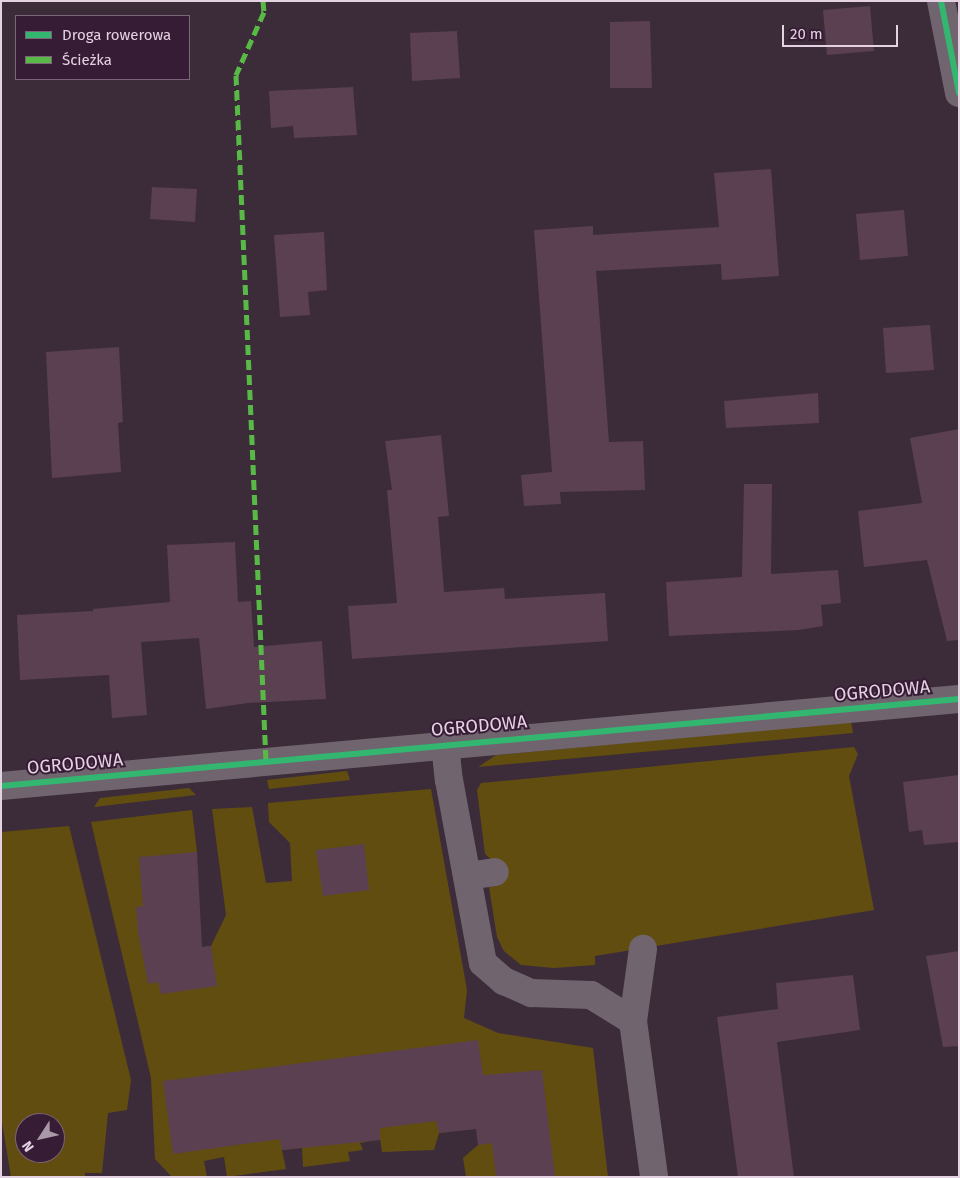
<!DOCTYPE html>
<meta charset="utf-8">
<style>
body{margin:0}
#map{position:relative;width:960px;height:1178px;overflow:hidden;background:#3c2c3a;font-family:"Fira Sans",sans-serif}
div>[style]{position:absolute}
.green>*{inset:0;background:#624d10}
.building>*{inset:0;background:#5a4051}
.minor>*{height:28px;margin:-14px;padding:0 14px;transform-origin:14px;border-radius:14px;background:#70646f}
.quiet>*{height:5px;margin-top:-2.5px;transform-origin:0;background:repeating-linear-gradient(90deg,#58b947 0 10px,transparent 0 15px)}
.cycleway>*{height:6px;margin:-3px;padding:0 3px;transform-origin:3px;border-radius:3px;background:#33b770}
span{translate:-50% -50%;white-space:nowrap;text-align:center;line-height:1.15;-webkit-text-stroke:4px #371c36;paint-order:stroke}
.street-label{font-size:18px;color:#e4d2e2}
.frame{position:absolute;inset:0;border:2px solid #e4d2e2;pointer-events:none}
.legend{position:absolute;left:15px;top:15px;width:175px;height:65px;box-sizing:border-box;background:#371c36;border:1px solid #7c657b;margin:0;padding:6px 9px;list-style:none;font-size:15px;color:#e4d2e2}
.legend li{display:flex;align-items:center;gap:10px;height:25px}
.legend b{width:25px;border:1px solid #7c657b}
.north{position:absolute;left:15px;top:1113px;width:50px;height:50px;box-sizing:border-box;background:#371c36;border:1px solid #7c657b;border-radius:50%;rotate:235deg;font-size:14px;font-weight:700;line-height:20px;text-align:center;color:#e4d2e2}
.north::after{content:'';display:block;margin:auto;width:18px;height:22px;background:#a998a7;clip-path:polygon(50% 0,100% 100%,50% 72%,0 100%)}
.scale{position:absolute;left:782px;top:25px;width:116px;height:22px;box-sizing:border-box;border:2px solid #e4d2e2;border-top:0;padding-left:6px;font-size:15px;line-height:18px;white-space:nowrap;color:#e4d2e2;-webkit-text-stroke:4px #371c36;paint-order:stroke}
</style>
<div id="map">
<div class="green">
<i style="clip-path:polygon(851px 722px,853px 733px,478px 767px,496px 755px)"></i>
<i style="clip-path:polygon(854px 747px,858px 754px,849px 776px,874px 910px,595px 956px,595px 965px,554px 968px,521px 965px,504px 951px,497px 937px,489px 887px,497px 886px,494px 862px,485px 854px,477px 790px,481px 783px)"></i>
<i style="clip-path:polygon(347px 771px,350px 780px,269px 789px,267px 780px)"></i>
<i style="clip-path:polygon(189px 788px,196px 795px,94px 807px,100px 798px)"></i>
<i style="clip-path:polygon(431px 789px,467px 990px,464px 1018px,498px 1033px,593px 1048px,608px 1177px,466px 1177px,463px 1158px,478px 1145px,489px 1127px,439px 1133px,434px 1150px,382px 1152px,380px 1139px,360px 1143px,363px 1150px,348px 1152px,350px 1161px,303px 1167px,302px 1148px,282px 1150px,286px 1169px,227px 1177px,224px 1157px,204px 1161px,207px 1177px,172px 1177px,155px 1159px,151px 1078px,91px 822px,192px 810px,197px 852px,196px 948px,211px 946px,226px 915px,212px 809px,252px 807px,266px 883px,292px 881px,290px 843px,269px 822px,268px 803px)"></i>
<i style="clip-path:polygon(evenodd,69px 826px,131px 1080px,127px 1110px,108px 1113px,102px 1173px,85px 1173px,85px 1177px,11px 1177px,1px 1116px,1px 832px,69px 826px,25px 1123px,55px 1123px,55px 1153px,25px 1153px,25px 1123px)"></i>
</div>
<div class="building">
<i style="clip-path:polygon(870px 6px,874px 51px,827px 55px,823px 10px)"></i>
<i style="clip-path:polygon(650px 21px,652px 88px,610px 88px,610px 22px)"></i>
<i style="clip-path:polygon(457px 31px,460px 78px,412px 81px,410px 33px)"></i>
<i style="clip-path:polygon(353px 87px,357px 135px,294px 138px,293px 126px,271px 128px,269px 91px)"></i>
<i style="clip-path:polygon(771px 169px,779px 276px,722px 280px,721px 264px,596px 271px,609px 442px,643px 441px,645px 490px,560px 492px,561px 504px,524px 506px,521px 475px,552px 472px,534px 230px,593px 226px,593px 235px,719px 227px,714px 173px)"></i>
<i style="clip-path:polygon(152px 187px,197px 189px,195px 222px,150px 219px)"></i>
<i style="clip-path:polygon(904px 210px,908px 256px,860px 260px,856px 214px)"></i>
<i style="clip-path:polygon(324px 232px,327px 290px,308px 292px,310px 315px,280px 317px,274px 235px)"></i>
<i style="clip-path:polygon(930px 325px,934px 370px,886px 373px,883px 328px)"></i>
<i style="clip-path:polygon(119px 347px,123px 422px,118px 423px,121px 472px,52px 478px,46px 352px)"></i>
<i style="clip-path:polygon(818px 393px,819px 423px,726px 428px,724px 401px)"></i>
<i style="clip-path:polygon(959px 429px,959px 640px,947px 641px,927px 560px,864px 567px,858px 511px,922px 503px,910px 438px)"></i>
<i style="clip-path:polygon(441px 435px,449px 516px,438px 517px,444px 592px,504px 588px,505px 599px,605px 593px,608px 641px,352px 659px,348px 606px,397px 603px,387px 490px,392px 490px,385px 441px)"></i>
<i style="clip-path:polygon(744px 484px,772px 484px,771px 574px,838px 570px,841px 603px,821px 605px,823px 626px,799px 630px,669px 636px,666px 582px,742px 577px)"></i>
<i style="clip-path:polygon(235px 542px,238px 602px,251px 601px,254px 647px,322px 641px,326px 699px,248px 703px,206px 709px,199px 638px,141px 642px,147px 715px,112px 718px,109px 675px,20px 680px,17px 615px,93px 611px,93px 609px,170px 602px,167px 545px)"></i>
<i style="clip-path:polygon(959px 775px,959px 842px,924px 845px,922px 830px,909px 832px,903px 782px)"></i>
<i style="clip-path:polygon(364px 844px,369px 890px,323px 896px,316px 850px)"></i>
<i style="clip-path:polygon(197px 852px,202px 947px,211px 946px,217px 986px,161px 994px,158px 982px,148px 984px,138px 932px,136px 907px,143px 906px,139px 857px)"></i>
<i style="clip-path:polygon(959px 951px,959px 1046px,943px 1047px,926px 956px)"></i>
<i style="clip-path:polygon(853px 975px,860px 1030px,777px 1042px,794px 1177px,738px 1177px,717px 1017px,778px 1009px,776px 983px)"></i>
<i style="clip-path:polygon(478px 1040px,483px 1075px,542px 1070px,555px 1177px,496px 1177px,492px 1143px,478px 1145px,476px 1129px,439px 1133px,436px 1121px,380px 1128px,380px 1140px,282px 1150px,280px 1139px,173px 1154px,163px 1081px)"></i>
</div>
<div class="minor">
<i style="left:941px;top:1px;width:94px;rotate:78.9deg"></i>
<i style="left:445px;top:744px;width:36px;rotate:84deg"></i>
<i style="left:449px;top:780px;width:186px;rotate:79.5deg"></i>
<i style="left:483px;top:963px;width:28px;rotate:41deg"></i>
<i style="left:504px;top:981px;width:30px;rotate:24deg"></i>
<i style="left:531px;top:993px;width:60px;rotate:1.9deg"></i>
<i style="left:591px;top:995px;width:49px;rotate:31.8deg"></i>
<i style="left:633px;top:1021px;width:157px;rotate:82.3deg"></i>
<i style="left:1px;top:786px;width:962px;rotate:-5.19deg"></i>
<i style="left:467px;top:876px;width:28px;rotate:-8deg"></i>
<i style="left:633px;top:1021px;width:73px;rotate:-82.1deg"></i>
</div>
<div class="quiet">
<i style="left:263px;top:1px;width:11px;rotate:85deg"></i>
<i style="left:264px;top:12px;width:69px;rotate:114deg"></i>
<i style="left:236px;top:75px;width:687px;rotate:87.5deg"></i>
</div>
<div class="cycleway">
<i style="left:941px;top:1px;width:94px;rotate:78.9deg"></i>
<i style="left:1px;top:786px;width:962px;rotate:-5.19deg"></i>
</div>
<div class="street-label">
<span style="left:882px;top:691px;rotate:-5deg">OGRODOWA</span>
<span style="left:479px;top:726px;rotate:-5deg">OGRODOWA</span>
<span style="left:75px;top:764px;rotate:-5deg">OGRODOWA</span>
</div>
<div class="frame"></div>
<ul class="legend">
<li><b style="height:6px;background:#33b770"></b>Droga rowerowa</li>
<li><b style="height:6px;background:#58b947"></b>Ścieżka</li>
</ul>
<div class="north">N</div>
<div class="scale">20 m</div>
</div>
